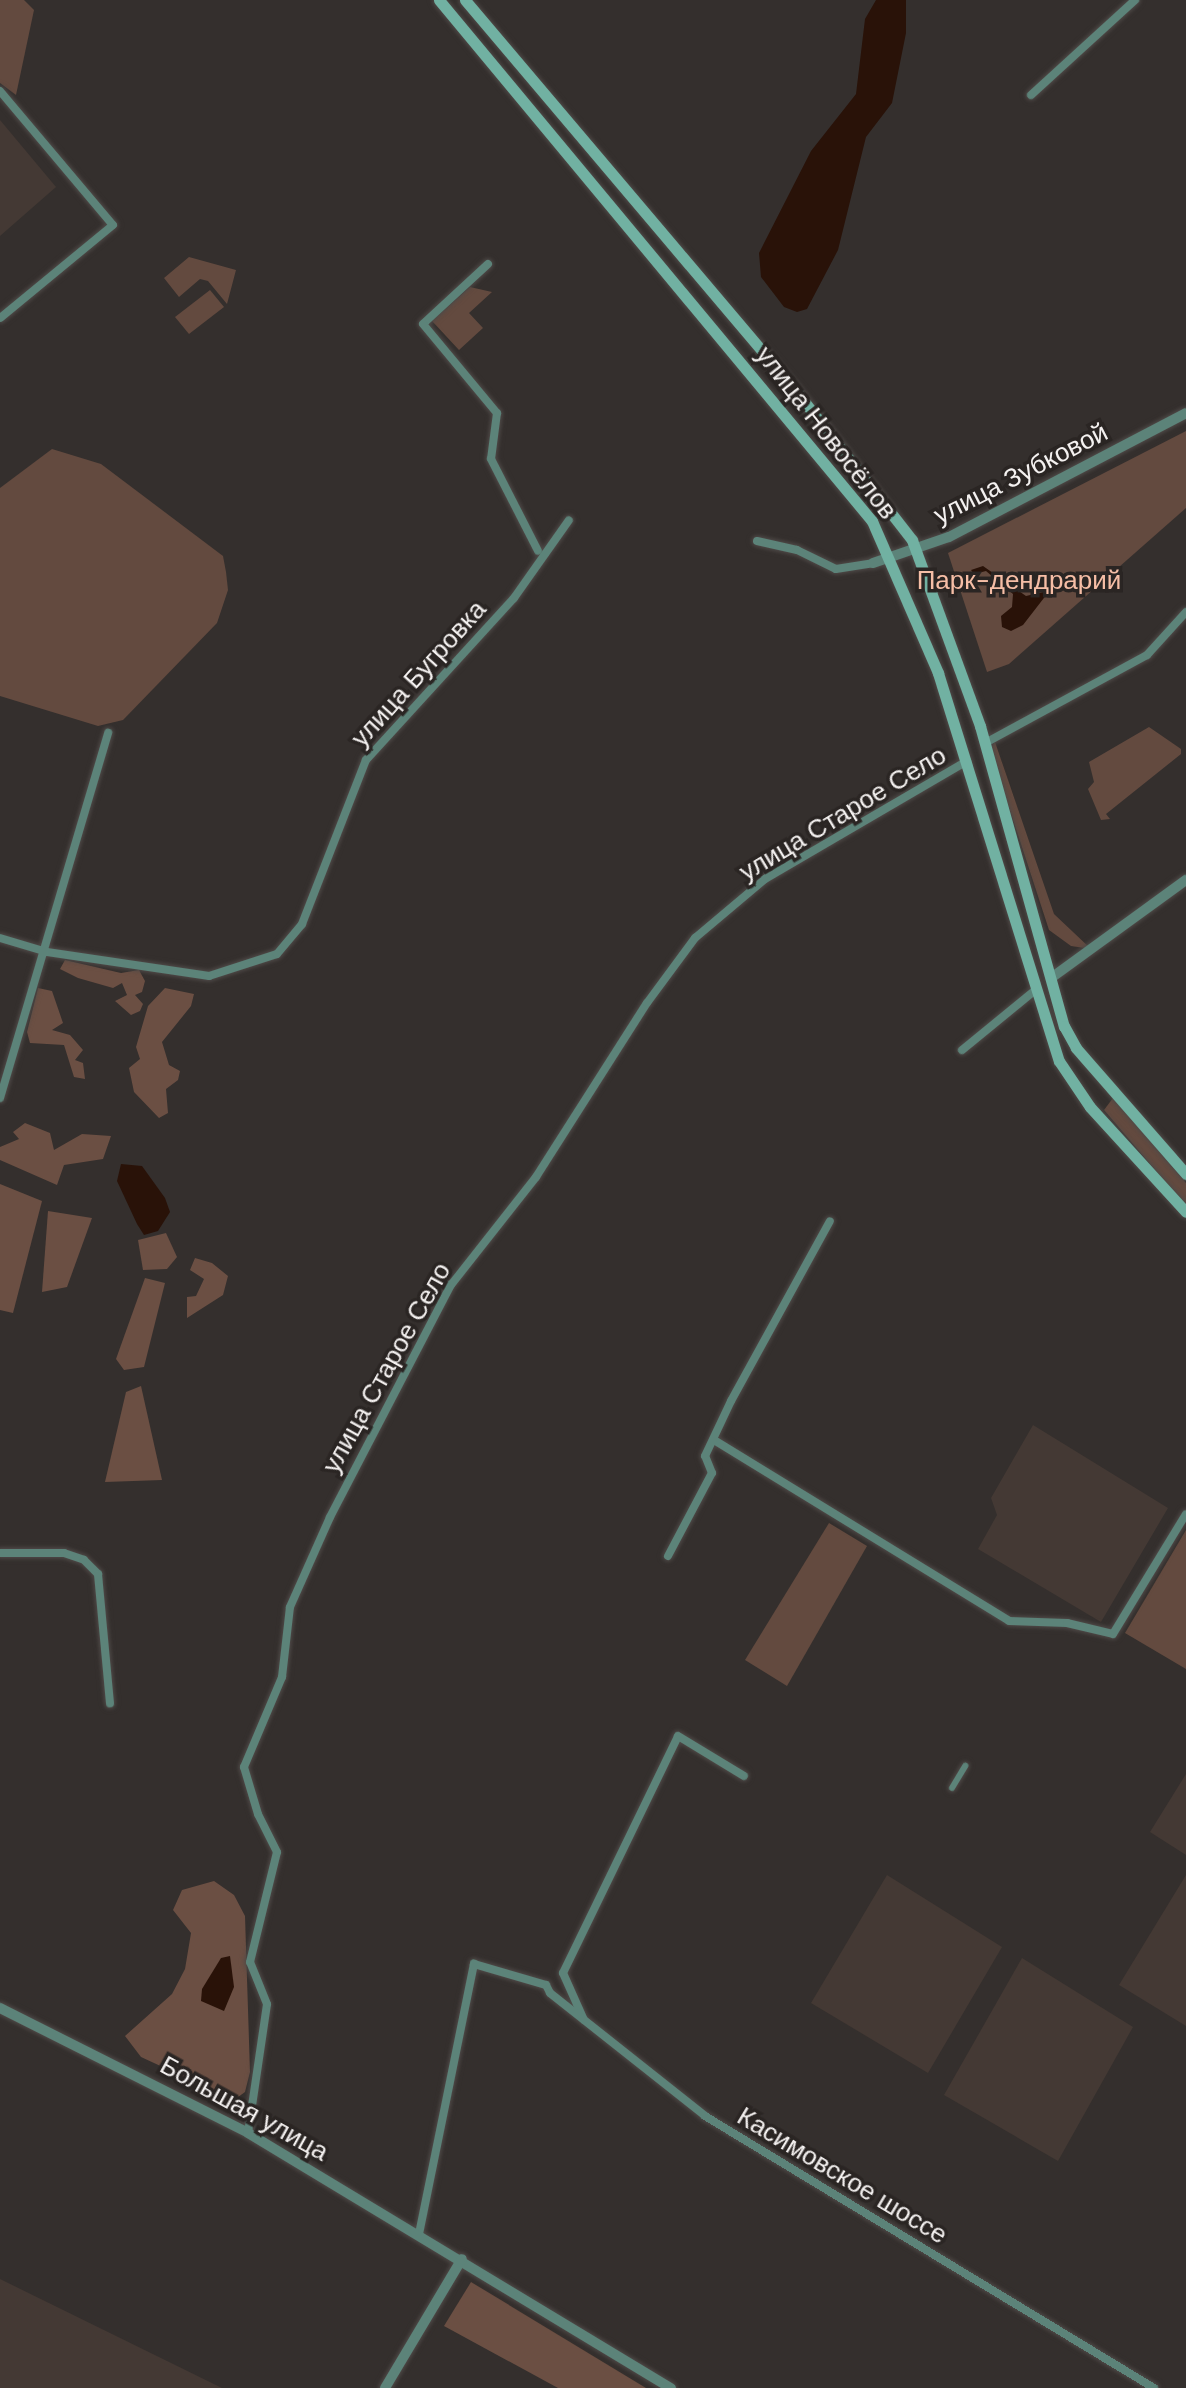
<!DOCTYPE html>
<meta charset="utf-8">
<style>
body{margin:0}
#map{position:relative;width:1186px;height:2388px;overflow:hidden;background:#342f2d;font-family:"DM Sans",sans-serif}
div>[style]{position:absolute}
.built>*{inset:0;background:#443934}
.green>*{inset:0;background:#634a3f}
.forest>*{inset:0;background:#6b4f43}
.water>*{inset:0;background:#291208}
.roads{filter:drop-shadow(0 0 2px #4f4a48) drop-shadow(0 0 2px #4f4a48)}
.pedestrian>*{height:6px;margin:-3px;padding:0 3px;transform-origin:3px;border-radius:3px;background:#5c8379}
.minor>*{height:8px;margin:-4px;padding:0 4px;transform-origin:4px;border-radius:4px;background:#5c8379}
.tertiary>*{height:10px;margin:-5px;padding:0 5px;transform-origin:5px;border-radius:5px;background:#5c8379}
.secondary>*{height:11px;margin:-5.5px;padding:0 5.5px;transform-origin:5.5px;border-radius:5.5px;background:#71b1a2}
span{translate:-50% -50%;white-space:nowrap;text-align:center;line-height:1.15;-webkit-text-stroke:7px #2a2523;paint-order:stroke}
.street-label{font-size:26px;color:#f4f1f0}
.park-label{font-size:26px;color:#f6bea6}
</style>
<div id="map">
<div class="built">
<i style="clip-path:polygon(0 120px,56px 187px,0 236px)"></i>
<i style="clip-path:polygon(1033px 1425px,1168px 1508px,1101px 1622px,978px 1549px,997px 1515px,991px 1498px)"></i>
<i style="clip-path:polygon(1186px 1774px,1186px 1855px,1150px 1832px)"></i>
<i style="clip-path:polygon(887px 1875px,1002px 1947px,928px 2073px,811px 2003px)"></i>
<i style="clip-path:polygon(1186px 1875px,1186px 2026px,1119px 1985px)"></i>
<i style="clip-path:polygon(1022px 1958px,1133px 2027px,1058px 2161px,944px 2095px)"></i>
<i style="clip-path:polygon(0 2279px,222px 2388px,0 2388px)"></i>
</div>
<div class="green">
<i style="clip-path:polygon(0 0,24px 0,34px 10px,16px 95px,0 83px)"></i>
<i style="clip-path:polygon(189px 257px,236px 270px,227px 304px,208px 281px,200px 279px,179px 297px,164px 278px)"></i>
<i style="clip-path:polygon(470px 287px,492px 292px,469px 313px,483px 328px,459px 350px,432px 321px)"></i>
<i style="clip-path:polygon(210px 290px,224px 307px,189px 334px,175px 317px)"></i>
<i style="clip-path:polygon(1186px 431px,1186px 508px,1009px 664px,987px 672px,948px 553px)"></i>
<i style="clip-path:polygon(52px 449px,101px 464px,223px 556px,226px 572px,228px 590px,217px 623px,123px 720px,98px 726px,0 696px,0 488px)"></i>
<i style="clip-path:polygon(1149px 727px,1181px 749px,1181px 754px,1106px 814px,1110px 819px,1101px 820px,1088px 789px,1094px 782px,1089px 762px)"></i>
<i style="clip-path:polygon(995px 742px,1054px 914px,1091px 949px,1071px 946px,1049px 930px,990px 749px)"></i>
<i style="clip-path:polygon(1113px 1098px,1186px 1183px,1186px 1206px,1104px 1110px)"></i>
<i style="clip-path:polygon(829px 1523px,867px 1546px,787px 1686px,745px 1660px)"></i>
<i style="clip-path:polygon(1186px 1530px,1186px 1669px,1125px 1633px)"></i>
</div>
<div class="forest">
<i style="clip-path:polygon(65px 960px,121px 973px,139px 970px,145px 981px,142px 992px,135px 995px,143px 1004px,140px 1011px,131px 1015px,115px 1001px,127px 995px,122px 983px,113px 988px,78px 978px,60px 969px)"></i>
<i style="clip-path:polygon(38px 988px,52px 991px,63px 1023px,52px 1030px,70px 1035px,83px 1050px,75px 1060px,83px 1063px,85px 1079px,74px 1077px,64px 1045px,30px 1043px,27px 1032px)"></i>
<i style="clip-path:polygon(165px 988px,194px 994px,191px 1006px,162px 1042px,169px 1065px,180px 1071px,178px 1080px,166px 1089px,168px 1113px,159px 1118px,134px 1092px,129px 1068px,140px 1059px,136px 1047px,148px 1006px)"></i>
<i style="clip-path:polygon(25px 1123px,50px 1133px,54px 1150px,82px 1134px,111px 1136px,103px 1159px,64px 1165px,57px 1185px,0 1160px,0 1147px,19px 1139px,13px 1132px)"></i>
<i style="clip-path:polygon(0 1184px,42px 1201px,13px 1313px,0 1310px)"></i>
<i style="clip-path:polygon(48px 1211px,92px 1218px,67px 1287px,42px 1292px)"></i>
<i style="clip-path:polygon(166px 1233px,177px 1257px,167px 1269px,143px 1270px,138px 1240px)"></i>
<i style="clip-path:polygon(195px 1258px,212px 1263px,228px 1276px,223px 1295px,187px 1318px,187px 1297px,196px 1296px,204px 1279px,190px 1270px)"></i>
<i style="clip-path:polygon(145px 1278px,165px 1283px,144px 1367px,124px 1370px,116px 1359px)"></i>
<i style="clip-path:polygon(141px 1386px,162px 1480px,105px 1482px,126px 1392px)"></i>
<i style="clip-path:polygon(214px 1881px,234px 1895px,245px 1916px,250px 2072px,245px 2092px,234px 2100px,141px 2057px,125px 2036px,172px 1994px,185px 1969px,191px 1933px,173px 1910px,182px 1890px)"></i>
<i style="clip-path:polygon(471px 2282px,646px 2388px,558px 2388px,444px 2326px)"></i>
</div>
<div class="water">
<i style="clip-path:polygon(876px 0,906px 0,906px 33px,892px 103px,866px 137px,838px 250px,807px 309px,797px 312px,784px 307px,761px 277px,759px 253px,811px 151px,856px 94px,865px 19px)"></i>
<i style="clip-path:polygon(983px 566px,1026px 596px,1056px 589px,1070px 572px,1080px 574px,1072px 574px,1060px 589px,1047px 594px,1023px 625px,1011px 631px,1002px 627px,1001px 616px,1012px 607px,1013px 594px,986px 571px,974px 574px,971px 570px)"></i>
<i style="clip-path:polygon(121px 1164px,142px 1166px,165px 1198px,170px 1212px,158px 1231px,144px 1235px,137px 1224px,117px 1181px)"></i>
<i style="clip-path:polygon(230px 1956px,234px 1987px,224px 2011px,201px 2001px,202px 1989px,221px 1958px)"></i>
</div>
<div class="roads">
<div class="pedestrian">
<i style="left:952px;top:1788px;width:26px;rotate:-59deg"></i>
</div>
<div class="minor">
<i style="left:0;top:91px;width:175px;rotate:49.9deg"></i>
<i style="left:113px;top:225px;width:146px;rotate:140.5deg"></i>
<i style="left:1031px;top:95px;width:141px;rotate:-42.4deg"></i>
<i style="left:488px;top:264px;width:88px;rotate:137.3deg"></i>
<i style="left:423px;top:324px;width:116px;rotate:50.3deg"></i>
<i style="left:497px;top:413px;width:46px;rotate:97.4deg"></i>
<i style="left:491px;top:459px;width:103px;rotate:62.9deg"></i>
<i style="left:757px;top:541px;width:41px;rotate:12.7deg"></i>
<i style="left:797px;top:550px;width:43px;rotate:26deg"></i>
<i style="left:836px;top:569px;width:37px;rotate:-9deg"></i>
<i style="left:985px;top:743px;width:184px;rotate:-28.5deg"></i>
<i style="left:1147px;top:655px;width:58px;rotate:-47.8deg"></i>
<i style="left:0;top:938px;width:49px;rotate:16.6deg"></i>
<i style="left:47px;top:952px;width:164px;rotate:8.4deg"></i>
<i style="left:209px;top:976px;width:71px;rotate:-17.9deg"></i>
<i style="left:277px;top:954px;width:39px;rotate:-50deg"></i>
<i style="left:302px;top:924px;width:176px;rotate:-68.7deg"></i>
<i style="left:366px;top:760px;width:219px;rotate:-47.6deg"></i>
<i style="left:514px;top:598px;width:95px;rotate:-54.8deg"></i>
<i style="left:962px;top:1050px;width:93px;rotate:-39.3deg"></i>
<i style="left:0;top:1098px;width:381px;rotate:-73.5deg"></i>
<i style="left:714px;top:1440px;width:346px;rotate:31.5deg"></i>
<i style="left:1009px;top:1621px;width:58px;rotate:2deg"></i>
<i style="left:1067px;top:1623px;width:47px;rotate:13.4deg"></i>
<i style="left:1113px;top:1634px;width:140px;rotate:-58.7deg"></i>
<i style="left:0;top:1553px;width:64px"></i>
<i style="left:64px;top:1553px;width:21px;rotate:19deg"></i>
<i style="left:84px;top:1560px;width:20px;rotate:45deg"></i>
<i style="left:98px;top:1574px;width:130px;rotate:84.7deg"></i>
<i style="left:668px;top:1556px;width:94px;rotate:-62.1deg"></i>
<i style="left:712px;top:1473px;width:18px;rotate:-112deg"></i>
<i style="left:705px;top:1456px;width:61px;rotate:-64.7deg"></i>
<i style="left:731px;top:1401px;width:205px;rotate:-61.2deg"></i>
<i style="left:563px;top:1973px;width:263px;rotate:-64.1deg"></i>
<i style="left:678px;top:1736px;width:77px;rotate:31.2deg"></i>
<i style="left:563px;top:1973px;width:51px;rotate:65.9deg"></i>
<i style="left:546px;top:1985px;width:9px;rotate:63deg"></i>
<i style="left:550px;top:1993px;width:198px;rotate:38.4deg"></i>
<i style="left:705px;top:2116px;width:525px;rotate:31.21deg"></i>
<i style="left:248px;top:2133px;width:130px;rotate:-81.6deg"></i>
<i style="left:267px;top:2004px;width:45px;rotate:-112deg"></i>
<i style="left:250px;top:1962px;width:113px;rotate:-76.2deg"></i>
<i style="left:277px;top:1852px;width:42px;rotate:-116.6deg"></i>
<i style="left:258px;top:1814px;width:49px;rotate:-106.6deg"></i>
<i style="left:244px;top:1767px;width:98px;rotate:-67.1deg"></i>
<i style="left:282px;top:1677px;width:70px;rotate:-83.5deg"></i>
<i style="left:290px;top:1607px;width:98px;rotate:-66deg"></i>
<i style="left:330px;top:1517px;width:262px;rotate:-62.5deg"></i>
<i style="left:451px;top:1285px;width:137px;rotate:-51.8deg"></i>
<i style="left:536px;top:1177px;width:206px;rotate:-57.5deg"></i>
<i style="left:647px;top:1003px;width:81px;rotate:-53.6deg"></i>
<i style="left:695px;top:938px;width:92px;rotate:-40.1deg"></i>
<i style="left:765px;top:879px;width:234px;rotate:-30.3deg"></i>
<i style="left:419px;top:2234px;width:276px;rotate:-78.5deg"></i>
<i style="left:474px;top:1964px;width:75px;rotate:16.3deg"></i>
</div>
<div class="tertiary">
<i style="left:873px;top:563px;width:80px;rotate:-18.9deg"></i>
<i style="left:949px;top:537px;width:267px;rotate:-27.6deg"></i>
<i style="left:1051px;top:978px;width:167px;rotate:-36deg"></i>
<i style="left:0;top:2008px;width:278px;rotate:26.7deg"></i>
<i style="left:248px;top:2133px;width:494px;rotate:31.1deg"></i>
<i style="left:385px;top:2388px;width:150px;rotate:-59.2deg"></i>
</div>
<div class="secondary">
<i style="left:439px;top:0;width:677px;rotate:50.27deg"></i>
<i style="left:872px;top:521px;width:166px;rotate:66.5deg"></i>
<i style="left:938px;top:673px;width:406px;rotate:72.7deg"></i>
<i style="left:1059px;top:1061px;width:55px;rotate:56deg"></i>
<i style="left:1090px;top:1107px;width:142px;rotate:47.6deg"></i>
<i style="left:465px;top:0;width:512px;rotate:49.75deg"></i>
<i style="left:796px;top:391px;width:189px;rotate:52.1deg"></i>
<i style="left:912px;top:540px;width:198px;rotate:69.9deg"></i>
<i style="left:980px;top:726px;width:312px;rotate:74.4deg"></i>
<i style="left:1064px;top:1026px;width:25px;rotate:61deg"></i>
<i style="left:1076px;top:1048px;width:167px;rotate:48.9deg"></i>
</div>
</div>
<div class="street-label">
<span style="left:826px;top:433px;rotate:52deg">улица Новосёлов</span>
<span style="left:1021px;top:474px;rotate:-27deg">улица Зубковой</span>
<span style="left:419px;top:674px;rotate:-48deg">улица Бугровка</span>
<span style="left:843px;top:814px;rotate:-31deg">улица Старое Село</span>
<span style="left:387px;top:1368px;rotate:-61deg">улица Старое Село</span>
<span style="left:244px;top:2109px;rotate:29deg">Большая улица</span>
<span style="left:842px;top:2176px;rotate:31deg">Касимовское шоссе</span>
</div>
<div class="park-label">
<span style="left:1019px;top:581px">Парк-дендрарий</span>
</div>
</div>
